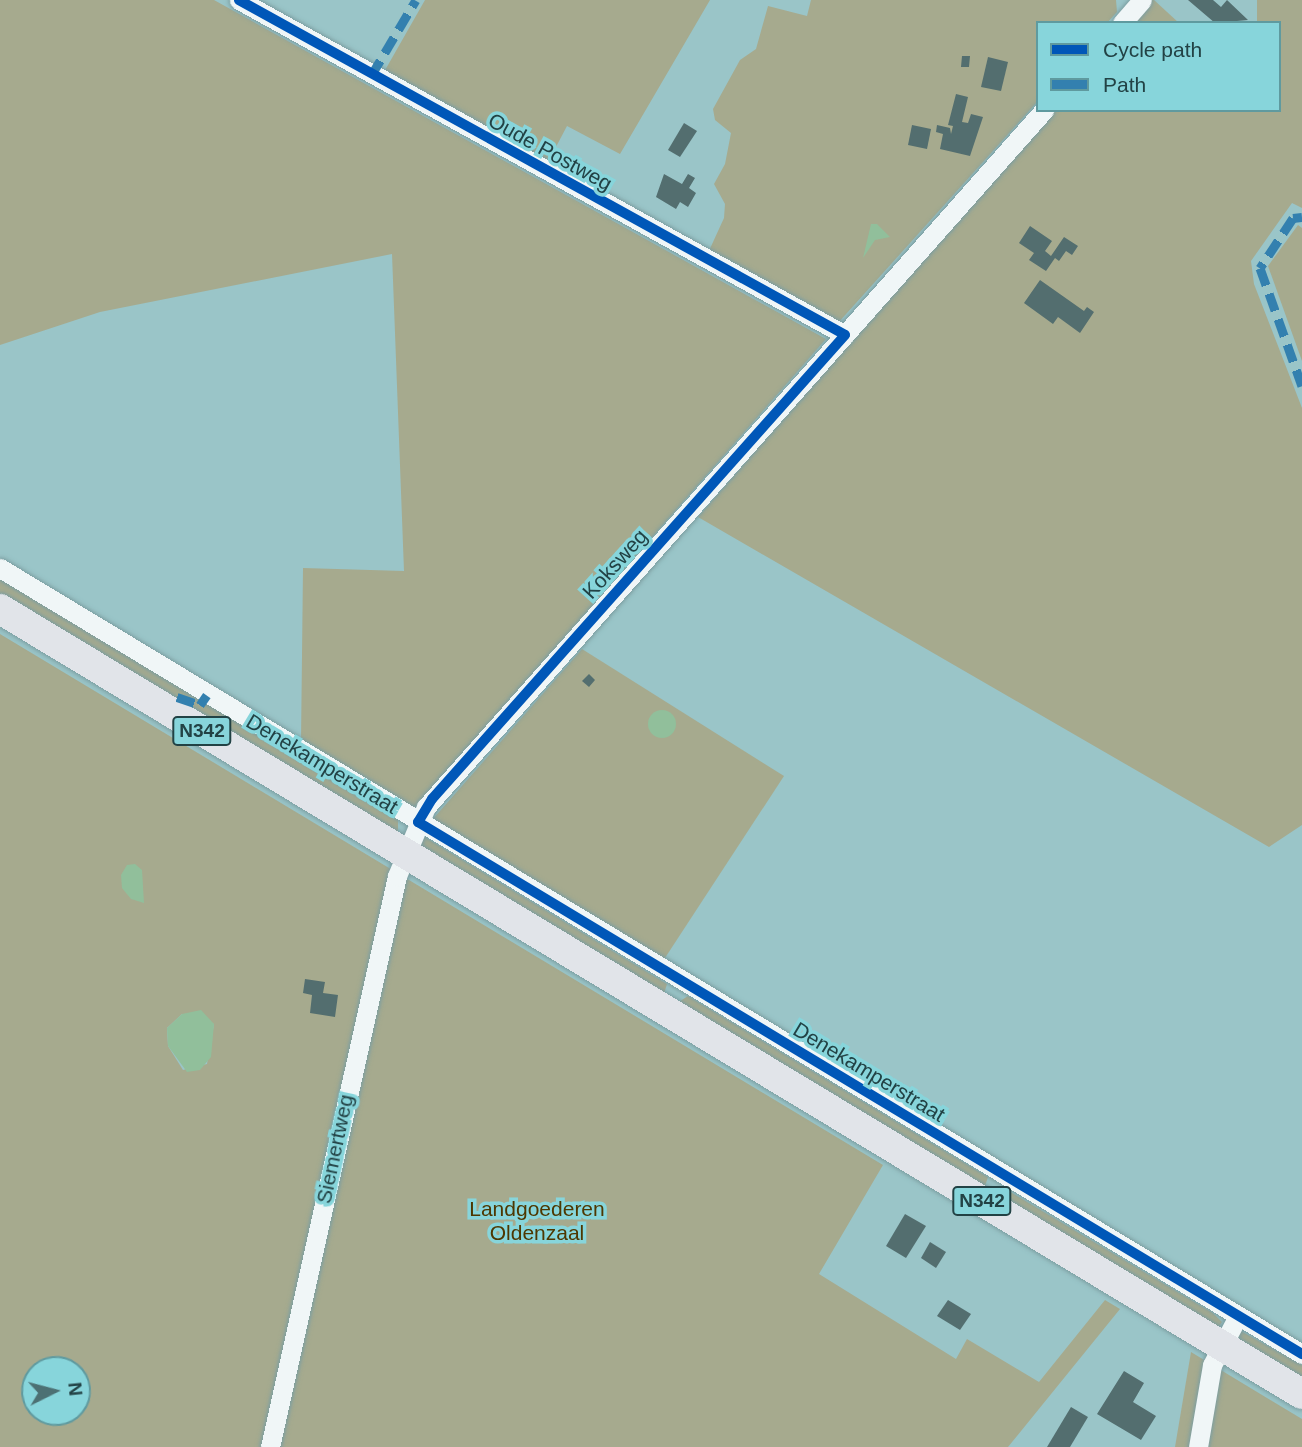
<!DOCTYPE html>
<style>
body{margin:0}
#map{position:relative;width:1302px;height:1447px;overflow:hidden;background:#9ac5c8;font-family:Arial,sans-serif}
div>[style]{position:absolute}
.green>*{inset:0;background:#a6aa8e}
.water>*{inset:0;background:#91bf9b}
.round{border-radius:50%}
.building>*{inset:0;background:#536e6f}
.roads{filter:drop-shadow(0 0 2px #7c9ea1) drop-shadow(0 0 2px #7c9ea1)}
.minor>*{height:19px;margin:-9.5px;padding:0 9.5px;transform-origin:9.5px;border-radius:9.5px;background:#f0f6f7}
.primary>*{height:30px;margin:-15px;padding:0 15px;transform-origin:15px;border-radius:15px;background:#e1e4e9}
.quiet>*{height:9px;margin-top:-4.5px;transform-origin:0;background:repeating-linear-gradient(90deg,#3380af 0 18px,transparent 0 27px)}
.cycleway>*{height:10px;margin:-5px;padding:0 5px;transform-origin:5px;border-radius:5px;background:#0057b8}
span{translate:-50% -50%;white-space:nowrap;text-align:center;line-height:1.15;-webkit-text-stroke:7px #87d5db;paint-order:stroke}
.shield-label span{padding:2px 5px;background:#87d5db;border:2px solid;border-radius:5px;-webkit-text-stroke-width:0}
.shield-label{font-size:19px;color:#224245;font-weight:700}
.street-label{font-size:21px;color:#224245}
.park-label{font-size:21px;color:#4e3701}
.legend{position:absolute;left:1036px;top:21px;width:245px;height:91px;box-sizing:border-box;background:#87d5db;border:2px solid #5f9a9f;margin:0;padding:9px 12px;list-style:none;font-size:21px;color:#224245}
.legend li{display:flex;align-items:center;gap:14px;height:35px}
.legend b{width:35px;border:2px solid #5f9a9f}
.north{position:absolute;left:21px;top:1356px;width:70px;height:70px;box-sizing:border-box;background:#87d5db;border:2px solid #5f9a9f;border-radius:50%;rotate:84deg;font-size:19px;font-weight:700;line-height:28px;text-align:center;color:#224245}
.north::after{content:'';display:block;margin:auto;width:24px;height:32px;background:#4c7073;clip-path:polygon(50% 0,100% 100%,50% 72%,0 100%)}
</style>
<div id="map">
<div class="green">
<i style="clip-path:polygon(0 0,214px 0,826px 339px,413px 810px,301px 741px,303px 568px,404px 571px,392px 254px,100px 312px,0 345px)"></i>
<i style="clip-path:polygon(425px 0,710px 0,620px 154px,567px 126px,547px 164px,384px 72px)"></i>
<i style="clip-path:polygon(811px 0,1116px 0,1117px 12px,1107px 23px,1038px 23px,1038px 101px,838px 323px,708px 253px,724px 218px,725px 204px,714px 184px,725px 164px,731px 133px,715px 120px,713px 109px,740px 60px,756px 49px,768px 6px,807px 16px)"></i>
<i style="clip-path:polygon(1152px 0,1154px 0,1179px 23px,1131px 23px)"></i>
<i style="clip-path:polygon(1257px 0,1302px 0,1302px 208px,1292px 203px,1251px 261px,1254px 284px,1302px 408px,1302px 825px,1269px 847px,698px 517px,1053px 110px,1279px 110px,1279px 23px,1257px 23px)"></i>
<i style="clip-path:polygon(1298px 225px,1302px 228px,1302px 361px,1268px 266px)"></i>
<i style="clip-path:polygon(0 577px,398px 820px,398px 831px,392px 836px,0 601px)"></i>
<i style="clip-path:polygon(evenodd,0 634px,883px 1165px,819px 1274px,956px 1359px,967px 1339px,1039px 1382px,1105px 1300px,1120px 1309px,1008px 1447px,0 1447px,0 634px,182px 1014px,214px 1024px,207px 1064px,183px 1070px,168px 1046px,167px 1028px,182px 1014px,0 634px,35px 1370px,77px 1370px,77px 1412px,35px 1412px,35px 1370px)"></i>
<i style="clip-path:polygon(582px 649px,784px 776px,663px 961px,432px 820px)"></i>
<i style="clip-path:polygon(423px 836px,667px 984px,663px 997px,421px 857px,416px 839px)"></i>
<i style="clip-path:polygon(688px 996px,988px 1177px,985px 1186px,674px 1005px)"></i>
<i style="clip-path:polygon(1002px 1187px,1213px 1313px,1222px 1322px,1218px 1328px,995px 1197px)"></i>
<i style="clip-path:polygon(1239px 1330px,1302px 1365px,1302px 1385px,1238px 1347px)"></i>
<i style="clip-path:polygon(1191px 1352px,1302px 1419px,1302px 1447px,1175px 1447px)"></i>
</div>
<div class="water">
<i style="clip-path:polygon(871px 224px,877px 224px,890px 237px,875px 240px,863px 258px)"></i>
<i class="round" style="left:648px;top:710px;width:28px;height:28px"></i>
<i style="clip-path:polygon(135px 864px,142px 870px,144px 903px,131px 899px,122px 888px,121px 875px,127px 865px)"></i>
<i style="clip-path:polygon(201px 1010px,214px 1024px,211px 1057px,200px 1070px,187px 1072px,168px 1046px,167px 1028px,182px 1014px)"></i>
</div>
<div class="building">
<i style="clip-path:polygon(1188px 0,1213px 0,1221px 7px,1227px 0,1248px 20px,1215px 23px)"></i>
<i style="clip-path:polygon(962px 56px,970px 56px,969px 67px,961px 67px)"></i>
<i style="clip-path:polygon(988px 57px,1008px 62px,1001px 91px,981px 87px)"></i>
<i style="clip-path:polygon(956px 94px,968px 97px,962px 122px,968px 123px,971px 114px,983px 117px,970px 156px,940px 149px,943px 134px,936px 132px,937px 125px,950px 128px,951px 134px,953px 126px,948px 125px)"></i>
<i style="clip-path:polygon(684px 123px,697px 131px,680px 157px,668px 150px)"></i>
<i style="clip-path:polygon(912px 125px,931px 129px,927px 149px,908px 145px)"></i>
<i style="clip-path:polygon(664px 174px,682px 184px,688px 174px,695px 178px,689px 188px,696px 193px,688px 207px,680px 202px,676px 209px,656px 197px)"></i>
<i style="clip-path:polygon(1030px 226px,1052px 241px,1045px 251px,1051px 256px,1064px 237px,1078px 246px,1072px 255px,1066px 251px,1059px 261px,1055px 258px,1046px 271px,1029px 260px,1034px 253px,1019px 243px)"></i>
<i style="clip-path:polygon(1040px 280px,1084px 311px,1087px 307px,1094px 312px,1080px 333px,1058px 317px,1053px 324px,1024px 303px)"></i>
<i style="clip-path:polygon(589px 674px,595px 680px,589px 687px,582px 681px)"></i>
<i style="clip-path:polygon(305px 979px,325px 982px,323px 993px,338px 995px,335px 1017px,310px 1013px,312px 995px,303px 993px)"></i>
<i style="clip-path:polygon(905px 1214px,926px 1226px,906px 1258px,886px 1246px)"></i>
<i style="clip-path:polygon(930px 1242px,946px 1252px,936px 1268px,921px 1258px)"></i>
<i style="clip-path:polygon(948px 1300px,971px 1314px,960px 1330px,937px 1316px)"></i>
<i style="clip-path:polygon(1124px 1371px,1144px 1383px,1133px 1402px,1156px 1416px,1141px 1440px,1097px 1414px)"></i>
<i style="clip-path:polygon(1071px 1407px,1088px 1417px,1070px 1447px,1047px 1447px)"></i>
</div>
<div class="roads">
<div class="minor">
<i style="left:239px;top:0;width:692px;rotate:28.93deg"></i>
<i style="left:1122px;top:23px;width:30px;rotate:-49deg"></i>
<i style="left:0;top:568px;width:1521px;rotate:31.12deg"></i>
<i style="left:270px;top:1447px;width:585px;rotate:-77.46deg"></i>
<i style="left:397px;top:876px;width:75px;rotate:-67.2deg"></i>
<i style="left:426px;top:807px;width:932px;rotate:-48.44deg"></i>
<i style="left:1198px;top:1447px;width:83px;rotate:-80.3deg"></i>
<i style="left:1212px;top:1365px;width:55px;rotate:-62deg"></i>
</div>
<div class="primary">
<i style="left:0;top:609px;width:1520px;rotate:31.09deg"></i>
</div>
</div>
<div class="quiet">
<i style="left:371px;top:76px;width:88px;rotate:-59.4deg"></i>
<i style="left:1302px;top:217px;width:9px;rotate:174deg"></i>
<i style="left:1293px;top:218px;width:60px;rotate:123.4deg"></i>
<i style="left:1260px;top:268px;width:125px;rotate:70.4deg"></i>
<i style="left:177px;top:697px;width:24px;rotate:19deg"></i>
<i style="left:200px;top:705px;width:12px;rotate:-55deg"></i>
</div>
<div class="cycleway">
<i style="left:239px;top:0;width:692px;rotate:28.93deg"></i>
<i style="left:845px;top:335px;width:621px;rotate:131.67deg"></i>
<i style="left:432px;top:799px;width:27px;rotate:121deg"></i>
<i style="left:418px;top:822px;width:1032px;rotate:31.04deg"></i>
</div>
<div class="shield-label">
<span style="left:202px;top:731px">N342</span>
<span style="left:982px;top:1201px">N342</span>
</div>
<div class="street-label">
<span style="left:550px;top:152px;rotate:29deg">Oude Postweg</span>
<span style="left:615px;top:564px;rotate:-48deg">Koksweg</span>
<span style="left:322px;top:764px;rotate:31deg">Denekamperstraat</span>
<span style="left:869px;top:1072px;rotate:31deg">Denekamperstraat</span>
<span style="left:335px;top:1149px;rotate:-78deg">Siemertweg</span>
</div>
<div class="park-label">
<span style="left:537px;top:1221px">Landgoederen<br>Oldenzaal</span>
</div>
<ul class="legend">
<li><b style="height:9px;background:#0057b8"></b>Cycle path</li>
<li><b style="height:9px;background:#3380af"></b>Path</li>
</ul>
<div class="north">N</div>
</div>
